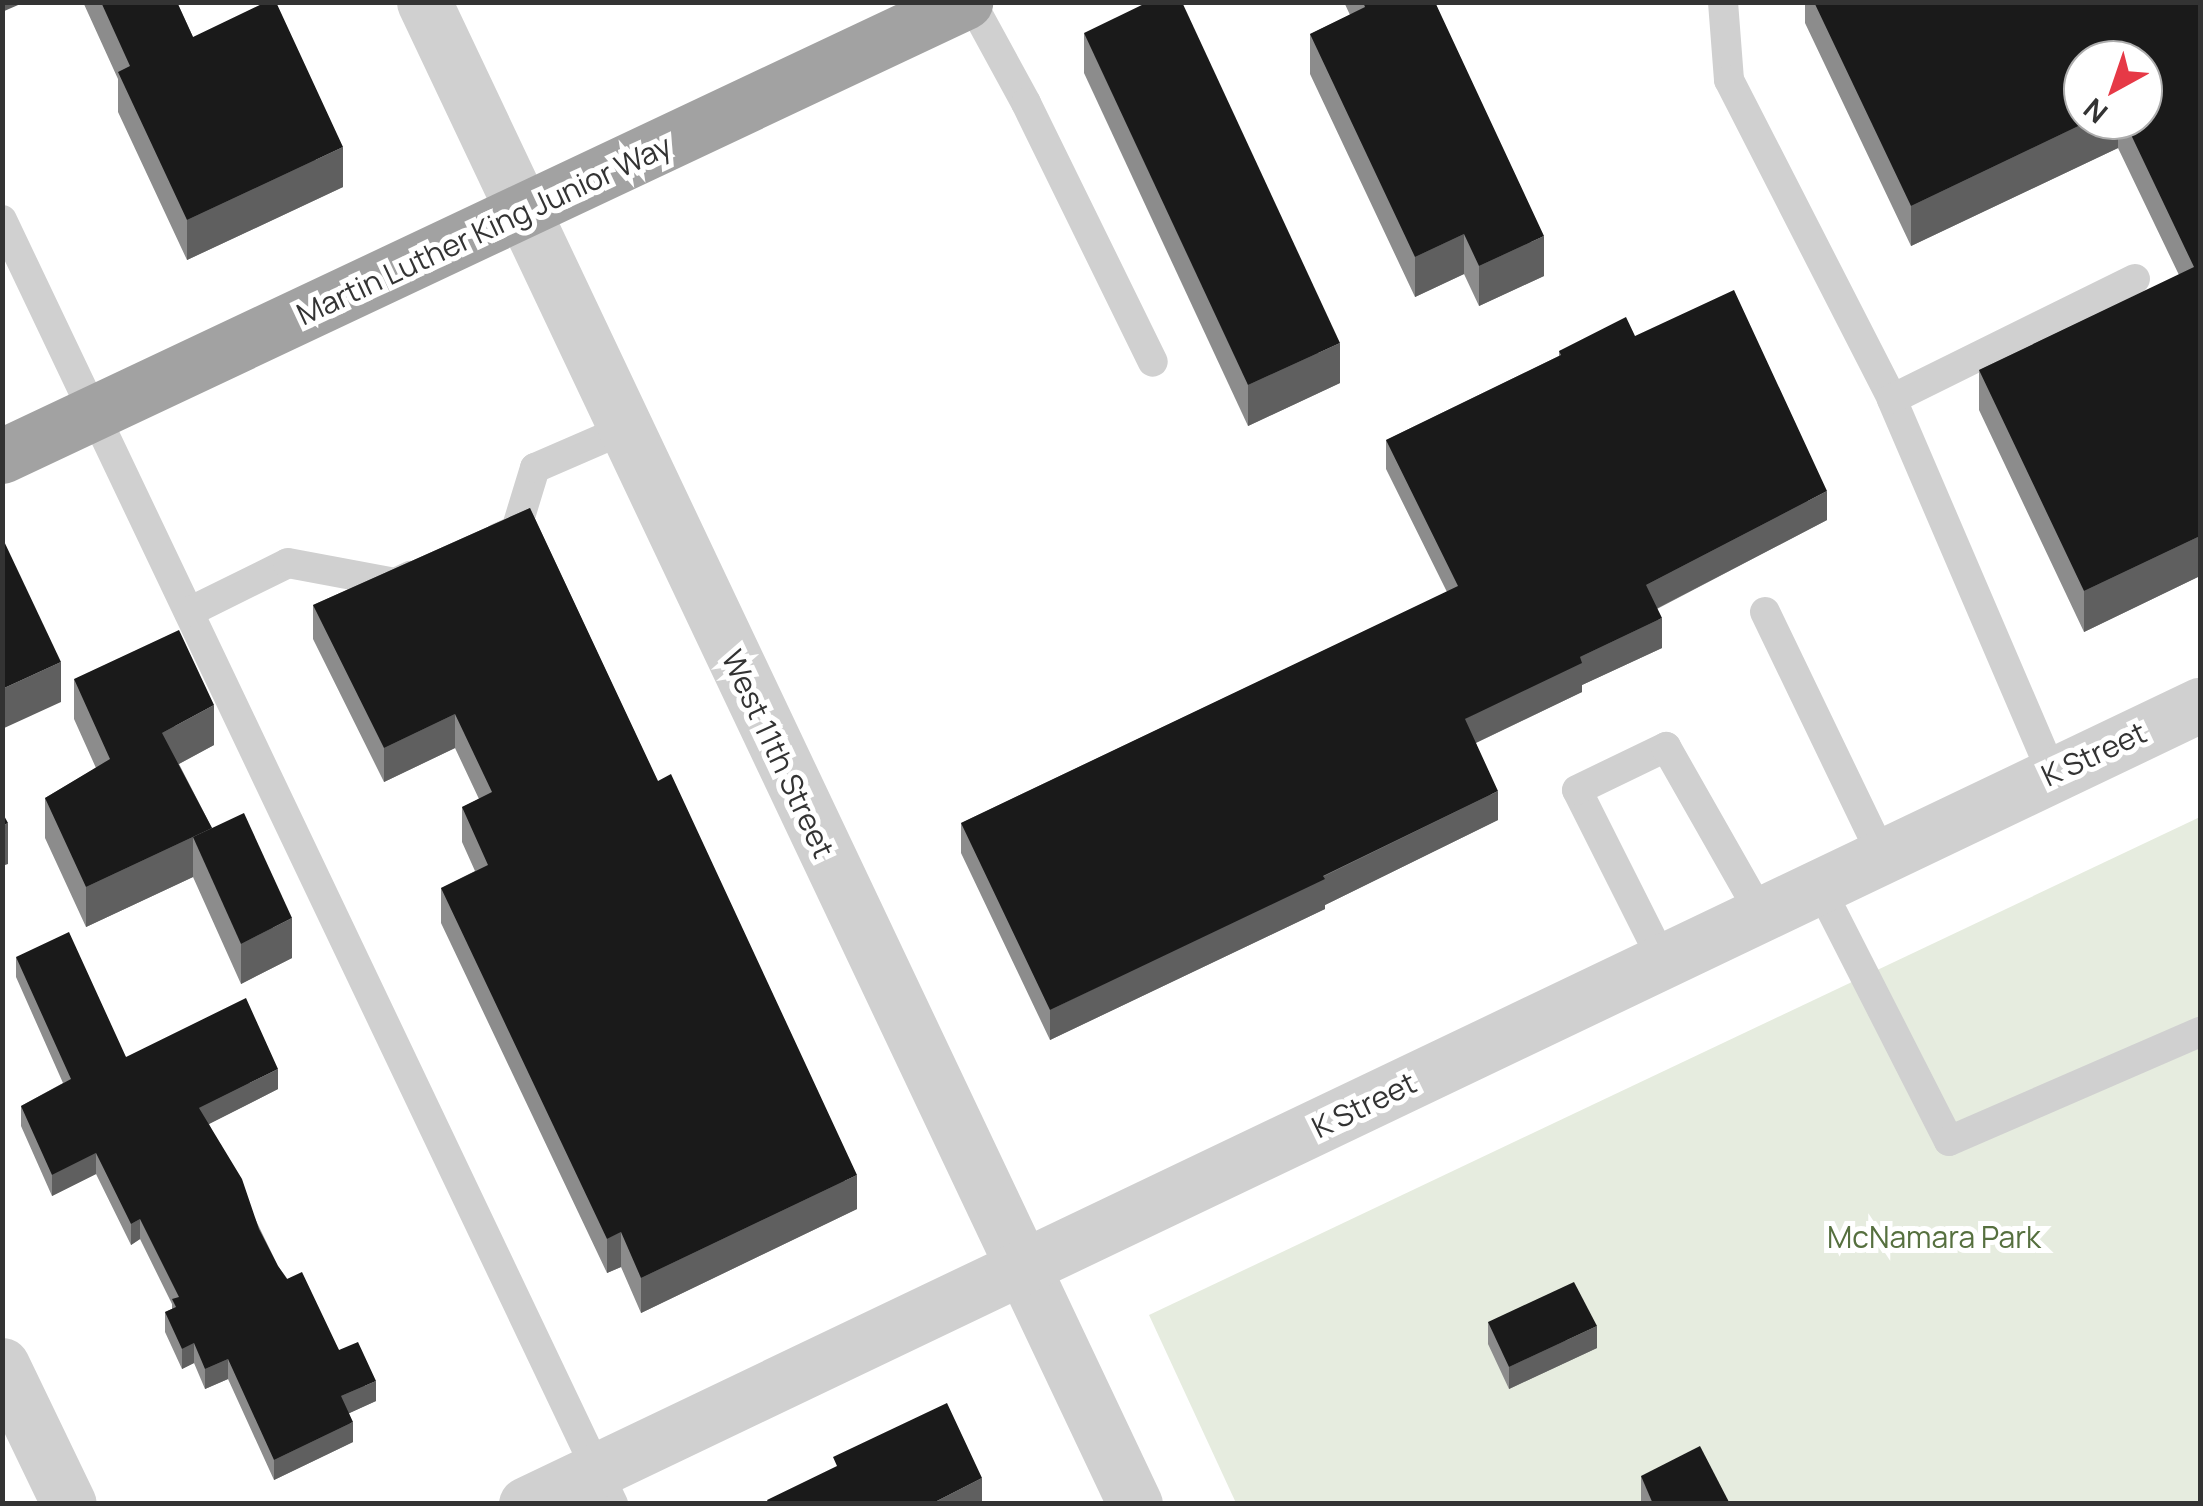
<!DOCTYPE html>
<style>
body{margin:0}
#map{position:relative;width:2203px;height:1506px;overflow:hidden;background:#fff;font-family:Manrope,sans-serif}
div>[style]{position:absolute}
.green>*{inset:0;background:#e6ecdf}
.service>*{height:30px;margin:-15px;padding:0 15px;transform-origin:15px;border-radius:15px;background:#d0d0d0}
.minor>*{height:55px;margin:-27.5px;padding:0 27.5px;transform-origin:27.5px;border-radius:27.5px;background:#d0d0d0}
.trunk>*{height:55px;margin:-27.5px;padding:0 27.5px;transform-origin:27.5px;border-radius:27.5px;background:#a2a2a2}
.wall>*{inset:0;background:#8c8c8c}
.shaded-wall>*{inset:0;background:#5f5f5f}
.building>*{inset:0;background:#1a1a1a}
span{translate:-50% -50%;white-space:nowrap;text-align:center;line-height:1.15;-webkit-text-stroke:10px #fff;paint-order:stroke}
.street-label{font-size:30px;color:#333}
.park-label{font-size:30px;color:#56703f}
.frame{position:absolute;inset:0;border:5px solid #333;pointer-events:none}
.north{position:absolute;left:2063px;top:40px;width:100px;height:100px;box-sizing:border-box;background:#fff;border:2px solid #adadad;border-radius:50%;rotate:220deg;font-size:28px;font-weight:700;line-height:40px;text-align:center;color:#333}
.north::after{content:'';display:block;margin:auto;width:35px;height:45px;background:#e63946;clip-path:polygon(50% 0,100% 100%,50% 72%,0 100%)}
</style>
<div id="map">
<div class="green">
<i style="clip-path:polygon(2200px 817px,2200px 1503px,1236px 1503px,1149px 1315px)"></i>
</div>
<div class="service">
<i style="left:971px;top:2px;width:115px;rotate:61.4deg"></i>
<i style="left:1026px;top:103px;width:288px;rotate:63.9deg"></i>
<i style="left:1723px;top:2px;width:78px;rotate:85.6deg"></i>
<i style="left:1729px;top:80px;width:358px;rotate:62.9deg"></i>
<i style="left:2px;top:220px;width:1422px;rotate:64.55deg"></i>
<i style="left:498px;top:538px;width:20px;rotate:-24deg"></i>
<i style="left:516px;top:530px;width:65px;rotate:-73deg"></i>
<i style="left:535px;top:468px;width:98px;rotate:-23.4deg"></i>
<i style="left:189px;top:612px;width:110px;rotate:-26.3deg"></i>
<i style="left:288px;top:563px;width:109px;rotate:10.6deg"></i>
<i style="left:395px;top:583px;width:17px;rotate:-25deg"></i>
<i style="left:1765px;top:612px;width:270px;rotate:64.3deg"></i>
<i style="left:2052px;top:773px;width:407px;rotate:-113.2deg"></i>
<i style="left:1892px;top:399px;width:271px;rotate:-26.3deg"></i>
<i style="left:1819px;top:886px;width:286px;rotate:63deg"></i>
<i style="left:1949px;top:1141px;width:274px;rotate:-23.5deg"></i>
<i style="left:1663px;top:961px;width:191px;rotate:-116.7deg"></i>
<i style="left:1577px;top:790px;width:99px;rotate:-25.8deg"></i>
<i style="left:1666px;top:747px;width:192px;rotate:60.4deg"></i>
</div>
<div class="minor">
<i style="left:424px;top:2px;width:1662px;rotate:64.67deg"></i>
<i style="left:2px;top:1365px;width:154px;rotate:64.3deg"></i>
<i style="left:526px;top:1504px;width:1855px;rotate:-25.52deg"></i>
</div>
<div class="trunk">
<i style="left:2px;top:456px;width:1065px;rotate:-25.24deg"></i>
</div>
<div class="wall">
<i style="clip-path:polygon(83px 2px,177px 2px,193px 37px,343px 187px,187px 260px,118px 112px,118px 79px)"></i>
<i style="clip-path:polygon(1344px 2px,1435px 2px,1544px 276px,1479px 306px,1464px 274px,1415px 297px,1310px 74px,1310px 34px,1350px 15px)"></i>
<i style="clip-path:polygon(evenodd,1805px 2px,2200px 2px,2200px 576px,2084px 632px,1979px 410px,1979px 370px,2179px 275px,2118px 148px,1911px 246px,1805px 23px,1805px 2px,2143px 60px,2143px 120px,2083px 120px,2143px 60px)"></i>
<i style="clip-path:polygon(1084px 33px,1340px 383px,1248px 426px,1084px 73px)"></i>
<i style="clip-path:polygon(1635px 336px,1827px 520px,1657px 609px,1662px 648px,1582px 685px,1582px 692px,1476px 743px,1498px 820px,1325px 905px,1325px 909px,1050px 1040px,961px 853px,961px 823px,1447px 592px,1386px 469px,1386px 440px,1559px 356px,1559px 351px)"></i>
<i style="clip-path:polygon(530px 508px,857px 1209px,641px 1313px,621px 1267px,607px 1273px,441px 923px,441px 888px,475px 871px,462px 842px,462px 807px,479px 799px,455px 748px,384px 782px,313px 639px,313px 605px)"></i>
<i style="clip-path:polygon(74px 679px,214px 745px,179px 764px,212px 828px,292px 958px,241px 984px,193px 877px,86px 927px,45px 838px,45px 798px,96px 768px,74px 719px)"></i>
<i style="clip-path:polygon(16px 957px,126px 1057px,278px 1089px,209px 1124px,278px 1266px,376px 1401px,349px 1413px,353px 1442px,274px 1480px,228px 1379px,205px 1389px,194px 1363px,182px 1369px,165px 1332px,165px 1312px,172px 1309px,172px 1304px,140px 1239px,131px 1245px,96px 1174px,52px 1196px,21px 1126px,21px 1106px,63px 1083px,16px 977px)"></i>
<i style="clip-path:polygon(1488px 1322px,1597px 1348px,1509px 1389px,1488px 1344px)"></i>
<i style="clip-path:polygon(1641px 1476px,1730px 1504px,1641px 1504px)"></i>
</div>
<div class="shaded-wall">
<i style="clip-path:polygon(2px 2px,25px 2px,2px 12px)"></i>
<i style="clip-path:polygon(2091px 120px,2118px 120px,2118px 148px,1911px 246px,1911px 206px)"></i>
<i style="clip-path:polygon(343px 147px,343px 187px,187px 260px,187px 220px)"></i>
<i style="clip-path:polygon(1464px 234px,1464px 274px,1415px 297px,1415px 257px)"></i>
<i style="clip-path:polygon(1544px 236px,1544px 276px,1479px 306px,1479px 266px)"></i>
<i style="clip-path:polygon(1340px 343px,1340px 383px,1248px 426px,1248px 385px)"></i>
<i style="clip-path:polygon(1827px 491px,1827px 520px,1646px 614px,1646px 585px)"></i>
<i style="clip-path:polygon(2200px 536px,2200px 576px,2084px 632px,2084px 591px)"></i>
<i style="clip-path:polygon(1662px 618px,1662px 648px,1582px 685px,1582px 692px,1465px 748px,1465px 719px,1580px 657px)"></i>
<i style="clip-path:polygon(61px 662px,61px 702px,2px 729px,2px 689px)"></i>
<i style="clip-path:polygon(214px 705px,214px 745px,162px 773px,162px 733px)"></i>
<i style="clip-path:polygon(455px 714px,455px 748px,384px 782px,384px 748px)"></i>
<i style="clip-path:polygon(1498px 791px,1498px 820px,1325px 905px,1325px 909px,1050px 1040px,1050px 1010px)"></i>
<i style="clip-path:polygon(8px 823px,8px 864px,2px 866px,2px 826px)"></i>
<i style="clip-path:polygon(212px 828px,193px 837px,193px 877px,86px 927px,86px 887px)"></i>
<i style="clip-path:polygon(292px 918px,292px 958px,241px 984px,241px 944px)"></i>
<i style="clip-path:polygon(278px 1069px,278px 1089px,199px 1129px,199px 1108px)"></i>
<i style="clip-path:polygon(96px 1153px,96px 1174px,52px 1196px,52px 1175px)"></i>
<i style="clip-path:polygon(857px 1175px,857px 1209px,641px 1313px,641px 1278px)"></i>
<i style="clip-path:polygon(140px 1219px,140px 1239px,131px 1245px,131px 1224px)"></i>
<i style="clip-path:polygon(621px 1232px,621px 1267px,607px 1273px,607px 1239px)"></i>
<i style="clip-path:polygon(1597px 1326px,1597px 1348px,1509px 1389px,1509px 1367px)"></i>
<i style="clip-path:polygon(194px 1343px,194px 1363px,182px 1369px,182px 1349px)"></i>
<i style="clip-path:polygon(228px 1359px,228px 1379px,205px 1389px,205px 1369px)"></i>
<i style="clip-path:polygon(376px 1381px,376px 1401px,341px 1417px,341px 1396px)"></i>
<i style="clip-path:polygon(353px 1422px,353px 1442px,274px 1480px,274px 1460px)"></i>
<i style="clip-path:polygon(982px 1478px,982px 1504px,931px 1504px)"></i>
</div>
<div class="building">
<i style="clip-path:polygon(101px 2px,177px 2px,193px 37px,266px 2px,276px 2px,343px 147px,187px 220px,118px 72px,130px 66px)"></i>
<i style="clip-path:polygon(1148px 2px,1182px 2px,1340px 343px,1248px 385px,1084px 33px)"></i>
<i style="clip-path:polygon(1363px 2px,1435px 2px,1544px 236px,1479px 266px,1464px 234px,1415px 257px,1310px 34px,1365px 7px)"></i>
<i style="clip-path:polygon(1814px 2px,2200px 2px,2200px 536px,2084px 591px,1979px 370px,2194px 267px,2124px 120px,2143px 120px,2143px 60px,2083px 60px,2083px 120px,2091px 120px,1911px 206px)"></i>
<i style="clip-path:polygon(1734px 290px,1827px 491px,1646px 585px,1662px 618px,1580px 657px,1582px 663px,1465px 719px,1498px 791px,1323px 876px,1325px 879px,1050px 1010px,961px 823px,1458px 586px,1386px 440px,1561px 355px,1559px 351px,1626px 317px,1635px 336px)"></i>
<i style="clip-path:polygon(530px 508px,658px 781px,671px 774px,857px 1175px,641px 1278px,621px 1232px,607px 1239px,441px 888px,488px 865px,462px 807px,492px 792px,455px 714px,384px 748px,313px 605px)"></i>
<i style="clip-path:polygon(2px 537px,61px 662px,2px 689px)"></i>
<i style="clip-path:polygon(179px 630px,214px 705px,162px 733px,212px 828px,86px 887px,45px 798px,110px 759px,74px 679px)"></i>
<i style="clip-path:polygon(2px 812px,8px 823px,2px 826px)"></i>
<i style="clip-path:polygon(244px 813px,292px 918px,241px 944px,193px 837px)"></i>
<i style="clip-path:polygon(69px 932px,126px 1057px,246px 998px,278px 1069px,199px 1108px,242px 1179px,259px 1229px,278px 1266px,287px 1279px,302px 1272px,339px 1350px,358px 1342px,376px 1381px,341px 1396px,353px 1422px,274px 1460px,228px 1359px,205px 1369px,194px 1343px,182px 1349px,165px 1312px,176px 1307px,172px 1299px,179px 1297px,140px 1219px,131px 1224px,96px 1153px,52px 1175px,21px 1106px,71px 1079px,16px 957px)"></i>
<i style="clip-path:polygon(1574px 1282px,1597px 1326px,1509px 1367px,1488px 1322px)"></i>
<i style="clip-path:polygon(947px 1403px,982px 1478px,931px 1504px,769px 1504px,767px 1500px,837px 1466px,833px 1457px)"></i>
<i style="clip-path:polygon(1700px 1446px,1730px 1504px,1653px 1504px,1641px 1476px)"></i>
</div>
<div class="street-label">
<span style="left:484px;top:230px;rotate:-25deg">Martin Luther King Junior Way</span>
<span style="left:778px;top:754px;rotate:65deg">West 11th Street</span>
<span style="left:2094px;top:754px;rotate:-25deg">K Street</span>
<span style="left:1364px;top:1105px;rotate:-26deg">K Street</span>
</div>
<div class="park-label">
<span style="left:1934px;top:1237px">McNamara Park</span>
</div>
<div class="frame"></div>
<div class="north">N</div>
</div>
